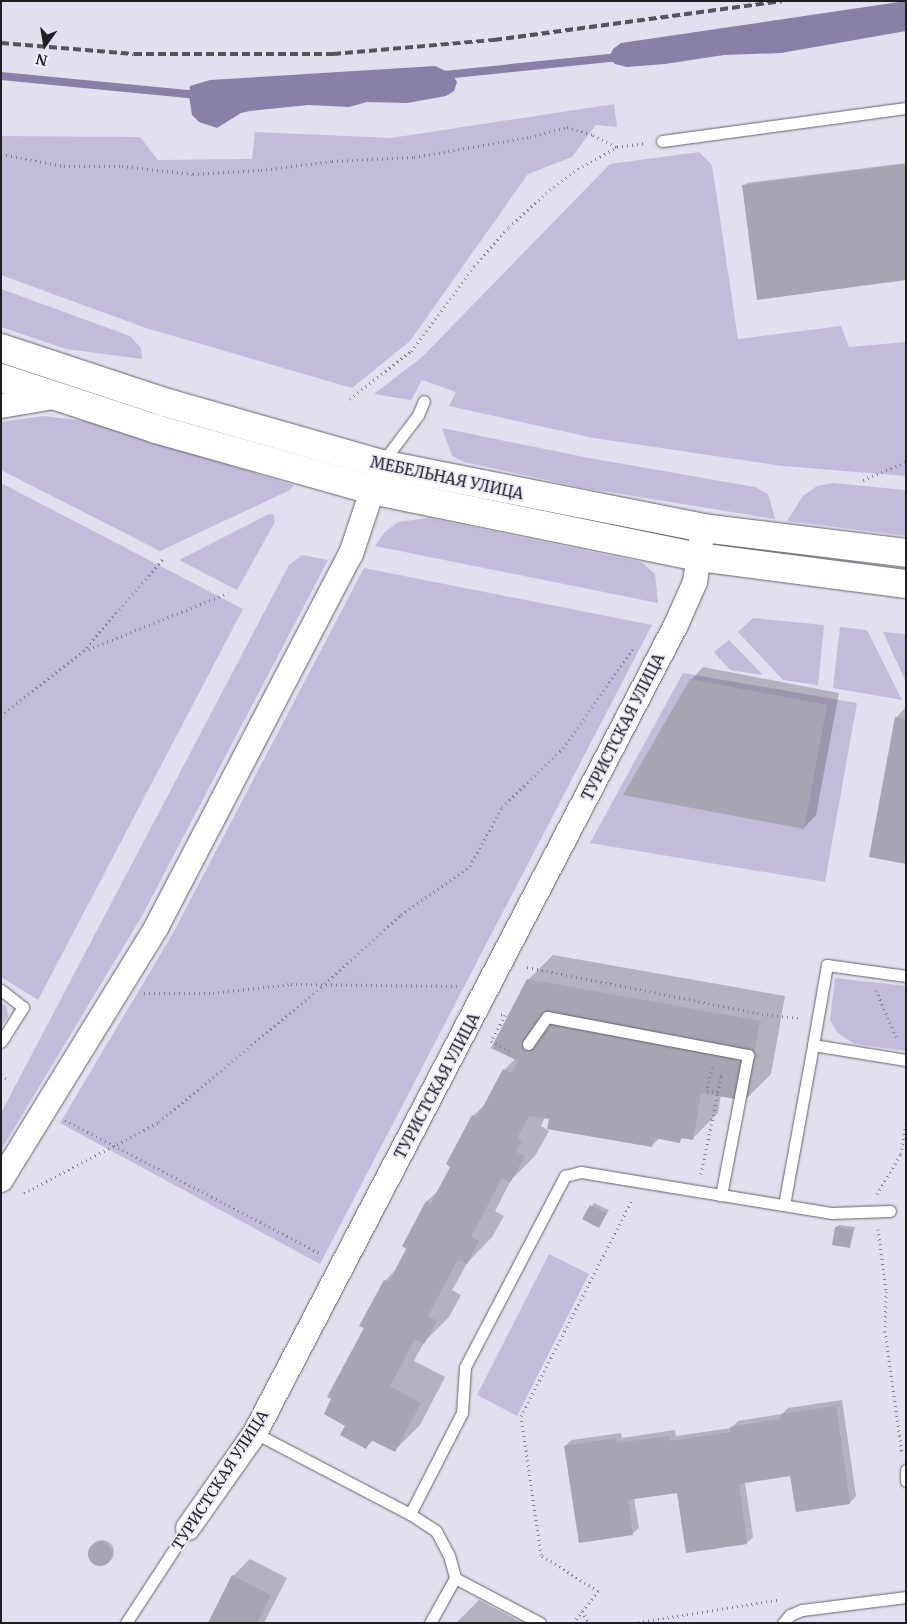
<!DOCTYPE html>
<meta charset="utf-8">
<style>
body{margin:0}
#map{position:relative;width:907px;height:1624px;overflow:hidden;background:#e2dfee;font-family:Merriweather,serif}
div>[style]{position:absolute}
.green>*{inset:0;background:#c2bcda}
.water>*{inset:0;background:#8880a7}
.shadow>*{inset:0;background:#0003}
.round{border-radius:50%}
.stream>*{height:8px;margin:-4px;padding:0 4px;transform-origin:4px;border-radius:4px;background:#8880a7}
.building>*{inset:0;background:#a8a5b3}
.path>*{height:3px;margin-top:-1.5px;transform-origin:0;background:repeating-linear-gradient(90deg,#82808a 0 1px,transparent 0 5px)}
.roads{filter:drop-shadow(0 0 1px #64616e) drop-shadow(0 0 1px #64616e)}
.lane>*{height:11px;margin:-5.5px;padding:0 5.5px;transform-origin:5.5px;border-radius:5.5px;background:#fff}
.street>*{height:24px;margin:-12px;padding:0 12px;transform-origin:12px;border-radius:12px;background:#fff}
.secondary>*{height:28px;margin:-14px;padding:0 14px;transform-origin:14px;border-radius:14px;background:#fff}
.rail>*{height:4px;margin-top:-2px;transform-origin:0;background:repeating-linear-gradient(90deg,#55545b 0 8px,transparent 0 12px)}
span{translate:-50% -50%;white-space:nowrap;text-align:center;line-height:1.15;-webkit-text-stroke:4px #efecfb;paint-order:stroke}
.street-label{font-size:15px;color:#1f1e23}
.frame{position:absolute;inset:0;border:2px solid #1f1e23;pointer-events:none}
.north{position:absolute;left:20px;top:20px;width:50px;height:50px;-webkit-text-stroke:4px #efecfb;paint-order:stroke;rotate:193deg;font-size:14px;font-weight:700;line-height:20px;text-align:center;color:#1f1e23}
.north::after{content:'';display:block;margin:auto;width:18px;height:22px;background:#1f1e23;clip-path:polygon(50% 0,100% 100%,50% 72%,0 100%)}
</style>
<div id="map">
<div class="green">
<i style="clip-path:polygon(614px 104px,617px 127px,596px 125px,572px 157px,528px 174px,410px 341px,352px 388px,146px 328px,1px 275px,1px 136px,140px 137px,158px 160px,252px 159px,255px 132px,391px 138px)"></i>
<i style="clip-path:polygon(699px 152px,712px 165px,738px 339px,841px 326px,849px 347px,906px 342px,906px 476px,783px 466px,594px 438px,449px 406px,456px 392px,422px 380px,411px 400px,374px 394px,422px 357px,610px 164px)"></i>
<i style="clip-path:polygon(1px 289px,130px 336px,141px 348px,142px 359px,66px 349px,1px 327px)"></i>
<i style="clip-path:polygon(43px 416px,85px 421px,294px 485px,290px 490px,160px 551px,1px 470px,1px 422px)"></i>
<i style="clip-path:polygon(442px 428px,589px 458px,755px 487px,768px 494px,775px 519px,584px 488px,464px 462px,452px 456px)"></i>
<i style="clip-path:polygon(1px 483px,243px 609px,38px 1000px,1px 977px)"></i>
<i style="clip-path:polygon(833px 483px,906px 490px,906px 536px,787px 521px,803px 496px,817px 486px)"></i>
<i style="clip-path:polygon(269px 514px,274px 515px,275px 522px,237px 590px,179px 560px)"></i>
<i style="clip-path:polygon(429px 518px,641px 562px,655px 574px,658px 603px,375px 546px,385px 532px,398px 522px)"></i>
<i style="clip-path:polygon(302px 555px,328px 560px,142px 916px,1px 1150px,1px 1113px,289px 565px)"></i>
<i style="clip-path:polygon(364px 568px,652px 625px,320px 1264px,60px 1123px,172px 935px)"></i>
<i style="clip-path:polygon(753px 618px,824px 625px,818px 685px,783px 680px,738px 632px)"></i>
<i style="clip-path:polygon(840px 627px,867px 630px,902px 700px,833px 688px)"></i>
<i style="clip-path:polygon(883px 632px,906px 634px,906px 682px)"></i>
<i style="clip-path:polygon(729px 640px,763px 675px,730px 670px,714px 652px)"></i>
<i style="clip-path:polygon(683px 673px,857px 703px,825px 882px,590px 843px)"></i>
<i style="clip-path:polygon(835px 978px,906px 986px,906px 1051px,854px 1044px,837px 1032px,830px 1020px)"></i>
<i style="clip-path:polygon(1px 1003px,7px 1007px,8px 1017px,1px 1026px)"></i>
<i style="clip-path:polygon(549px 1254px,589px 1274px,517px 1416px,477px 1395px)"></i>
</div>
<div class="water">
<i style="clip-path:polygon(906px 1px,906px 31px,781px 53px,724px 55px,665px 64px,627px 67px,615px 64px,609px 58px,613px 49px,621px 43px)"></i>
<i style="clip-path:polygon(435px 66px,452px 74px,457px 82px,454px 91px,446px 96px,407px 103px,367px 102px,349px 107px,309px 105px,250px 111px,241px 113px,217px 128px,199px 122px,192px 115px,189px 96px,190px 86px,210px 80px)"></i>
</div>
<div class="shadow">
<i style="clip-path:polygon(906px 163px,906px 279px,744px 186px,747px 183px)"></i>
<i style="clip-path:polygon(703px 667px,839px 693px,816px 815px,804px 828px,691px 680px)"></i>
<i style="clip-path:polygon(905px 708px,906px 708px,906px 862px,896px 718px)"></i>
<i style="clip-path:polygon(553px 955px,785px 996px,771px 1074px,745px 1100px,721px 1095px,718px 1113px,693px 1138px,684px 1137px,679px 1141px,660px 1138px,651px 1146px,545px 1117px,541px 1126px,549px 1131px,535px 1156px,511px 1180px,495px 1211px,504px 1216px,492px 1237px,468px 1262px,452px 1290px,461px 1295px,449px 1317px,424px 1342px,414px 1361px,445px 1377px,420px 1425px,395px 1450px,374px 1440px,366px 1447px,347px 1425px,366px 1328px,385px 1281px,398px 1267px,408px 1248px,403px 1246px,427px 1201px,441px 1188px,473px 1116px,487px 1102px,504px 1070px,516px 1058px,528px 980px)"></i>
<i style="clip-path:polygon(594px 1203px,609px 1210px,599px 1227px,584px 1219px)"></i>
<i style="clip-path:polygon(839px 1225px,855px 1227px,850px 1246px,836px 1227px)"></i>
<i style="clip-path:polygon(842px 1400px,856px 1496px,850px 1503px,791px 1475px,745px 1482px,753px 1537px,747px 1543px,678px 1492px,634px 1498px,639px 1528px,632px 1534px,565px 1446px,572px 1440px,621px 1433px,622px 1438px,675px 1430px,676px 1436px,731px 1428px,738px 1421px,782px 1414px,788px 1408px)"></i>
<i class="round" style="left:90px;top:1540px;width:24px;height:24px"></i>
<i style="clip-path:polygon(250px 1559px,287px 1578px,264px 1623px,209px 1623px,233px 1576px)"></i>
<i style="clip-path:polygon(479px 1600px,523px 1623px,456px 1623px)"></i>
</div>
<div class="stream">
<i style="left:444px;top:75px;width:176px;rotate:-5.9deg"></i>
<i style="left:1px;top:76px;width:198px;rotate:5.5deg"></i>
</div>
<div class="building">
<i style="clip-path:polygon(906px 164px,906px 280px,757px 300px,742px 185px)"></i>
<i style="clip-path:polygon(690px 679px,827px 705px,804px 829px,623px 795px)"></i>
<i style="clip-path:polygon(895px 717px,906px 719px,906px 864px,869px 857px)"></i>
<i style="clip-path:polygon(527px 979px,760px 1021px,746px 1101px,701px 1093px,693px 1140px,681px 1138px,680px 1143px,654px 1138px,652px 1147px,547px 1129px,549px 1119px,529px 1116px,517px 1138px,522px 1141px,516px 1152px,525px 1156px,510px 1183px,502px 1178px,471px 1237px,479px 1241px,467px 1264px,458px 1259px,428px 1316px,437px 1321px,424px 1344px,415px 1339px,390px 1386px,421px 1403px,395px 1452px,371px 1440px,366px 1449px,340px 1435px,345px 1426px,324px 1414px,331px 1399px,327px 1397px,364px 1328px,359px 1326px,384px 1280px,389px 1282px,406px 1249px,402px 1246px,426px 1201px,431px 1203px,450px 1167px,446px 1164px,472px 1115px,477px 1118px,503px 1069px,511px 1073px,518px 1061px,491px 1048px)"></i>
<i style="clip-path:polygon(590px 1205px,607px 1213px,599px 1228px,582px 1219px)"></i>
<i style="clip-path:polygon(835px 1227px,853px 1230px,850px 1248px,832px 1245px)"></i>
<i style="clip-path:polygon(836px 1406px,850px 1504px,796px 1512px,790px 1476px,739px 1484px,747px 1544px,686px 1553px,677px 1493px,628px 1500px,633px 1535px,579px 1543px,564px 1446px,615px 1438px,616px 1443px,669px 1436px,670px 1441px,731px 1432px,730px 1427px,781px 1419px,781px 1414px)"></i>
<i class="round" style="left:88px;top:1542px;width:24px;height:24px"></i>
<i style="clip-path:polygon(232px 1575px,271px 1595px,257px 1623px,208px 1623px)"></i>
</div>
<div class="path">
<i style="left:1px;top:154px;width:64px;rotate:10.8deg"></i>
<i style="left:64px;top:166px;width:58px"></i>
<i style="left:122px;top:166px;width:71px;rotate:6.4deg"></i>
<i style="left:193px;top:174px;width:68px;rotate:-3.4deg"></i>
<i style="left:261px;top:170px;width:72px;rotate:-7.2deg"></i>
<i style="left:332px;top:161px;width:82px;rotate:-2.8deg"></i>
<i style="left:414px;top:157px;width:118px;rotate:-9.8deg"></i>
<i style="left:530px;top:137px;width:38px;rotate:-15deg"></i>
<i style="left:567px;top:127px;width:27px;rotate:17deg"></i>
<i style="left:593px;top:135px;width:27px;rotate:27deg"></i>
<i style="left:350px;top:399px;width:78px;rotate:-38.2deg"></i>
<i style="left:411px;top:351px;width:106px;rotate:-53.5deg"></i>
<i style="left:474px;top:266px;width:52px;rotate:-48.1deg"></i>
<i style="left:509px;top:227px;width:50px;rotate:-42.6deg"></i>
<i style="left:546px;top:193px;width:40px;rotate:-37deg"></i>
<i style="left:578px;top:169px;width:45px;rotate:-29.4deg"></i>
<i style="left:617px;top:147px;width:27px;rotate:-8deg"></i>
<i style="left:863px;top:480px;width:47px;rotate:-22.7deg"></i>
<i style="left:84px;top:651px;width:155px;rotate:-21.9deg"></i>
<i style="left:1px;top:716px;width:105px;rotate:-38.4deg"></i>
<i style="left:83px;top:651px;width:122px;rotate:-49deg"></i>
<i style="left:527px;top:967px;width:240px;rotate:11.3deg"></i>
<i style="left:762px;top:1014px;width:37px;rotate:6deg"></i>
<i style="left:876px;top:990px;width:53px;rotate:66.8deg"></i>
<i style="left:144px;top:993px;width:69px"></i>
<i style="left:213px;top:993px;width:79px;rotate:-6.6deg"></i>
<i style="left:291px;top:984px;width:168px;rotate:0.7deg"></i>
<i style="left:501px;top:1014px;width:4px;rotate:14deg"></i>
<i style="left:505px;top:1015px;width:30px;rotate:118deg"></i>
<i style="left:491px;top:1041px;width:21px;rotate:28deg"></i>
<i style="left:712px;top:1067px;width:25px;rotate:102deg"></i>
<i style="left:707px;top:1091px;width:11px;rotate:5deg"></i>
<i style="left:718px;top:1092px;width:17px;rotate:-80deg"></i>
<i style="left:721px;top:1075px;width:4px;rotate:14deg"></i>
<i style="left:1px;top:1075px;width:6px;rotate:31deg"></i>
<i style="left:65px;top:1120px;width:289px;rotate:27.6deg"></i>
<i style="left:701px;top:1174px;width:84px;rotate:-78.3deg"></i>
<i style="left:24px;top:1193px;width:153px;rotate:-27.7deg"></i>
<i style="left:159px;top:1122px;width:211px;rotate:-39.8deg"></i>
<i style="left:321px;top:987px;width:108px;rotate:-42deg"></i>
<i style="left:401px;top:915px;width:85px;rotate:-35.4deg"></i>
<i style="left:470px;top:866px;width:67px;rotate:-61.5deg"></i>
<i style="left:502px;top:807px;width:85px;rotate:-44deg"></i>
<i style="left:563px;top:748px;width:121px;rotate:-54.7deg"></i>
<i style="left:877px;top:1194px;width:47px;rotate:-59deg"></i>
<i style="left:901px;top:1154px;width:30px;rotate:-81deg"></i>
<i style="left:878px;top:1229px;width:63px;rotate:82.6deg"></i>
<i style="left:886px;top:1291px;width:40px;rotate:91.4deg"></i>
<i style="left:885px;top:1331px;width:124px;rotate:82.1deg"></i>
<i style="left:582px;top:1611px;width:14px;rotate:60deg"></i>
<i style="left:573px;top:1623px;width:41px;rotate:-52deg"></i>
<i style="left:598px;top:1591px;width:67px;rotate:-147.7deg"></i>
<i style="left:541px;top:1555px;width:140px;rotate:-98.2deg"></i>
<i style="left:521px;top:1416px;width:243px;rotate:-62.8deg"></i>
<i style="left:633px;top:1623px;width:146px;rotate:-9.1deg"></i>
</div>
<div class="roads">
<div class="lane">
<i style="left:662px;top:141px;width:246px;rotate:-7.7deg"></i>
<i style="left:381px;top:464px;width:61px;rotate:-52.9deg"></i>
<i style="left:418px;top:415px;width:15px;rotate:-67deg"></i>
<i style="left:906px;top:976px;width:80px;rotate:-172.1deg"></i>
<i style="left:827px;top:965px;width:81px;rotate:99.9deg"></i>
<i style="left:813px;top:1045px;width:94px;rotate:9.2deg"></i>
<i style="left:1px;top:990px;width:28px;rotate:38deg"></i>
<i style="left:23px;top:1007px;width:41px;rotate:122.2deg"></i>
<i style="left:528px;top:1044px;width:33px;rotate:-55deg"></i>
<i style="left:547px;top:1017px;width:205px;rotate:10.7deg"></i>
<i style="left:748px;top:1055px;width:143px;rotate:100.9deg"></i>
<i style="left:784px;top:1205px;width:163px;rotate:-79.7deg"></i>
<i style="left:255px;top:1433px;width:175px;rotate:27.6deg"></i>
<i style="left:410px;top:1514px;width:31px;rotate:33deg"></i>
<i style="left:436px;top:1531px;width:27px;rotate:62deg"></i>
<i style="left:449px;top:1555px;width:24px;rotate:75deg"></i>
<i style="left:455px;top:1578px;width:96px;rotate:27.9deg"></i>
<i style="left:906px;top:1470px;width:11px;rotate:90deg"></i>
<i style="left:410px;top:1514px;width:114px;rotate:-62.8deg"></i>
<i style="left:462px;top:1413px;width:46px;rotate:-86.3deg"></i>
<i style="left:465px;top:1367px;width:216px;rotate:-62.4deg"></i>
<i style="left:565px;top:1176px;width:16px;rotate:-14deg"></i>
<i style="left:581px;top:1172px;width:253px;rotate:9.3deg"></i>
<i style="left:831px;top:1213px;width:59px;rotate:-1.9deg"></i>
<i style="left:126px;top:1623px;width:113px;rotate:-56.9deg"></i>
<i style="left:430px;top:1623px;width:51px;rotate:-60.9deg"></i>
<i style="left:783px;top:1623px;width:11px;rotate:-49deg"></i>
<i style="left:790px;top:1615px;width:13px;rotate:-23deg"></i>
<i style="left:802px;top:1610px;width:105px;rotate:-7.1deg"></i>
</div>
<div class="street">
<i style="left:1px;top:406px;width:54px;rotate:-9.6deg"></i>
<i style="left:1px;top:1180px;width:298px;rotate:-58.4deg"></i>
<i style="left:157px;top:926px;width:420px;rotate:-62.5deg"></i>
<i style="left:351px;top:554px;width:85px;rotate:-71.6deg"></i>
<i style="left:188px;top:1528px;width:116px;rotate:-54.8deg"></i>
<i style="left:255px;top:1433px;width:911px;rotate:-62.48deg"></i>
<i style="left:676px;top:625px;width:47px;rotate:-66.2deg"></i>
<i style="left:695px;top:582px;width:55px;rotate:-81.6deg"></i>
</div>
<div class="secondary">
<i style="left:1px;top:348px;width:172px;rotate:18.3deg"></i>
<i style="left:164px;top:402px;width:226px;rotate:15.9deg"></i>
<i style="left:381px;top:464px;width:328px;rotate:11.2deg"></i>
<i style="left:703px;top:528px;width:205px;rotate:7deg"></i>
<i style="left:1px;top:378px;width:163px;rotate:18.2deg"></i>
<i style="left:156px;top:429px;width:224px;rotate:15.8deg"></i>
<i style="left:372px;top:490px;width:333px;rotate:11.6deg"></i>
<i style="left:698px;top:557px;width:210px;rotate:7.4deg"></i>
</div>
</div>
<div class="rail">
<i style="left:1px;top:43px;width:133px;rotate:4.7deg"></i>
<i style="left:134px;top:54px;width:199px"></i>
<i style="left:333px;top:54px;width:162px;rotate:-5deg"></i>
<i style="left:494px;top:40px;width:290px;rotate:-7.7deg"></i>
</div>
<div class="street-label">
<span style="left:447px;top:478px;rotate:12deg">МЕБЕЛЬНАЯ УЛИЦА</span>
<span style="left:623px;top:727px;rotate:-63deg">ТУРИСТСКАЯ УЛИЦА</span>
<span style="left:437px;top:1086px;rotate:-62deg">ТУРИСТСКАЯ УЛИЦА</span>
<span style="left:220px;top:1480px;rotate:-57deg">ТУРИСТСКАЯ УЛИЦА</span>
</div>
<div class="frame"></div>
<div class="north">N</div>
</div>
